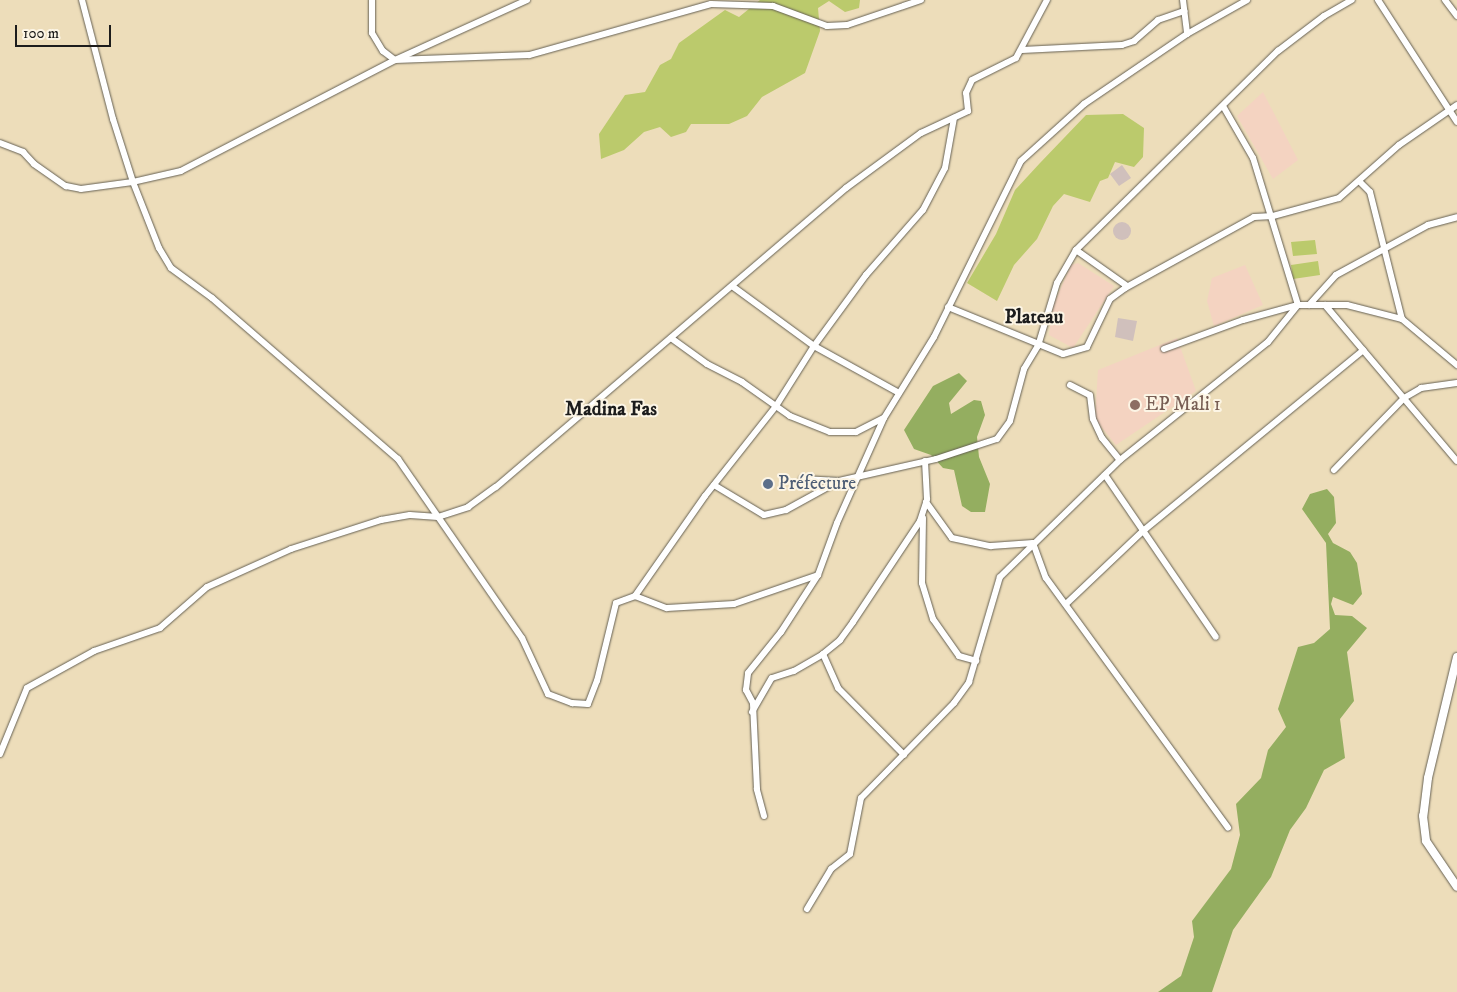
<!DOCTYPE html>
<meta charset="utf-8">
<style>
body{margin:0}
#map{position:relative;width:1457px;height:992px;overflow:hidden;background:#edddba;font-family:"IM FELL DW Pica",serif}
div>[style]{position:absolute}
.built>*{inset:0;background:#f4d3c1}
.industrial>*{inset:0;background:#d0c0bc}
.round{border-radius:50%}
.green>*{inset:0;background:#bbca6c}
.forest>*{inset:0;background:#94ae60}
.roads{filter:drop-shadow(0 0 1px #656053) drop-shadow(0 0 1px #656053)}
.minor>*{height:6px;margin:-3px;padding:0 3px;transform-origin:3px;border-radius:3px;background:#fff}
.tertiary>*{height:8px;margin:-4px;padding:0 4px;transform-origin:4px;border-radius:4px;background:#fff}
.dots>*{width:14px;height:14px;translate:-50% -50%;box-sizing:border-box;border:2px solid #fcf5e5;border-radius:50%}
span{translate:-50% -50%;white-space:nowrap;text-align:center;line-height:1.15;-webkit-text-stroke:4px #fcf5e5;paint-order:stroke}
.education-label{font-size:19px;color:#785e54}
.left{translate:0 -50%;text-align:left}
.service-label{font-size:19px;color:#4e5e75}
.neighbourhood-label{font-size:20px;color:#1c1c1c;font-weight:700}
.scale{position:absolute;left:15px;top:25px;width:96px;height:22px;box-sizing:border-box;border:2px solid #1c1c1c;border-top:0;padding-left:6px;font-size:15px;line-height:18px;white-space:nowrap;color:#1c1c1c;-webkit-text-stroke:4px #fcf5e5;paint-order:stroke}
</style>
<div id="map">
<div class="built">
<i style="clip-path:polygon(1263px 92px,1298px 160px,1273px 179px,1237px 116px)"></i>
<i style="clip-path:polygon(1078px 263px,1114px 286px,1073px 348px,1049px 335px,1053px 306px,1071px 265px)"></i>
<i style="clip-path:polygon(1245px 265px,1263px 305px,1214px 326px,1207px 301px,1212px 278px)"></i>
<i style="clip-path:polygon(1177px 338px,1196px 391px,1116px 445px,1095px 419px,1098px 370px)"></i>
</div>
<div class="industrial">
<i style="clip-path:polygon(1122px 165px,1131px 178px,1119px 186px,1110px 174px)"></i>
<i class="round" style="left:1113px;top:222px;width:18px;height:18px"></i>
<i style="clip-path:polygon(1118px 318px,1137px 321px,1133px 341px,1115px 337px)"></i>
</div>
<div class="green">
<i style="clip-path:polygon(760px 0,860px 0,859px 8px,845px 12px,829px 1px,818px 8px,820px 31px,805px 73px,762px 97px,747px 116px,729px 124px,691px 124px,686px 132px,671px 137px,660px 127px,644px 132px,624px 150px,601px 159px,599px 134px,625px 95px,645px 92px,660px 65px,671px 59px,679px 43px,725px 10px,739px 17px)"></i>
<i style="clip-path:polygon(1123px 114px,1144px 128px,1143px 157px,1134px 167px,1115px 162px,1108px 178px,1100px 181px,1090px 202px,1064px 194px,1053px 206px,1037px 239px,1014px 265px,997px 301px,967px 283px,996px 234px,1015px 190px,1040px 163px,1086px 115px)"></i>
<i style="clip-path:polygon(1315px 240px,1317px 254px,1293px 256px,1291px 242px)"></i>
<i style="clip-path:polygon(1318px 261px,1320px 275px,1293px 279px,1291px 265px)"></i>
</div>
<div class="forest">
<i style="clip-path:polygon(959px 373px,967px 381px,949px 403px,951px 414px,974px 400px,981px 401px,985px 415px,977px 437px,979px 457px,990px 484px,985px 512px,971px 512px,962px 506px,954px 470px,943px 468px,931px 455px,914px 449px,904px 430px,933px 386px)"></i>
<i style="clip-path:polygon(1327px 489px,1334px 497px,1336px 523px,1328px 534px,1333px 543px,1350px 552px,1357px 563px,1362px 594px,1353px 605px,1333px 597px,1331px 604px,1335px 615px,1352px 616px,1367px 628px,1347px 652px,1354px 701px,1340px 719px,1345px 758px,1324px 770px,1306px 808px,1290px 830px,1271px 877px,1233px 930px,1212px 992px,1158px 992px,1181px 976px,1194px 937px,1192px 921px,1231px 869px,1240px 835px,1236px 804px,1261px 778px,1268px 750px,1286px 727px,1278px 709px,1298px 647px,1314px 643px,1330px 629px,1326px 543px,1302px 509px,1310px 494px)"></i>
</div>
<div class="roads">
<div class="minor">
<i style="left:372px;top:0;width:33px;rotate:90deg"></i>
<i style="left:372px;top:33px;width:21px;rotate:59deg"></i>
<i style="left:383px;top:51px;width:15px;rotate:37deg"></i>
<i style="left:395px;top:60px;width:145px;rotate:-24.4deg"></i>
<i style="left:921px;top:0;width:78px;rotate:161.3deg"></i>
<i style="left:847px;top:25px;width:20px;rotate:177deg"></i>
<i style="left:827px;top:26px;width:58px;rotate:-159.7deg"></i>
<i style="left:773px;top:6px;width:62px;rotate:-178.2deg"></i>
<i style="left:711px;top:4px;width:189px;rotate:164.3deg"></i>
<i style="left:529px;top:55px;width:134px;rotate:177.9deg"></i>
<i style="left:395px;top:60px;width:241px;rotate:152.6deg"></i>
<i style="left:181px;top:171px;width:49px;rotate:167.1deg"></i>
<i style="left:133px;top:182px;width:71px;rotate:68.5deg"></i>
<i style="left:159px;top:248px;width:23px;rotate:59deg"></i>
<i style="left:171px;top:268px;width:51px;rotate:36.2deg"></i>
<i style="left:212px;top:298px;width:246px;rotate:40.9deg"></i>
<i style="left:398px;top:459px;width:218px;rotate:55.3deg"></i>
<i style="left:522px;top:638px;width:62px;rotate:65.1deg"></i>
<i style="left:548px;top:694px;width:26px;rotate:21deg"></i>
<i style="left:572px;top:703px;width:16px;rotate:4deg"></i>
<i style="left:588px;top:704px;width:25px;rotate:-69deg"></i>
<i style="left:597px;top:681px;width:80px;rotate:-76.3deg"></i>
<i style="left:616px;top:603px;width:20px;rotate:-20deg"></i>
<i style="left:635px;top:596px;width:34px;rotate:21deg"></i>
<i style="left:667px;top:608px;width:67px;rotate:-3.4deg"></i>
<i style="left:734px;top:604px;width:89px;rotate:-19deg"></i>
<i style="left:818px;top:575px;width:55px;rotate:-69.9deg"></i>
<i style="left:837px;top:523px;width:115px;rotate:-65.9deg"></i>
<i style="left:884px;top:418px;width:95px;rotate:-58.3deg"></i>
<i style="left:934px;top:337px;width:196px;rotate:-63.7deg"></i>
<i style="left:1021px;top:161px;width:85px;rotate:-42.1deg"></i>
<i style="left:1084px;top:104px;width:125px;rotate:-34.2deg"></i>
<i style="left:1187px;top:34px;width:69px;rotate:-29.5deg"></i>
<i style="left:1183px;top:0;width:34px;rotate:83deg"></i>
<i style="left:1378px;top:0;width:145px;rotate:57.1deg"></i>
<i style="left:1445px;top:0;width:20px;rotate:53deg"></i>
<i style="left:1022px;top:50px;width:100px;rotate:-2.9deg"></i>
<i style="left:1122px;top:45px;width:13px;rotate:-18deg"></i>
<i style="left:1134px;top:41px;width:32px;rotate:-41deg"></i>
<i style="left:1158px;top:20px;width:28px;rotate:-19deg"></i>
<i style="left:0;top:143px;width:25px;rotate:21deg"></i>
<i style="left:23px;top:152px;width:16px;rotate:47deg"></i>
<i style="left:34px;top:164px;width:39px;rotate:35deg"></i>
<i style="left:66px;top:186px;width:15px;rotate:11deg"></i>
<i style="left:81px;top:189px;width:52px;rotate:-7.7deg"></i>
<i style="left:133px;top:182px;width:66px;rotate:-107.6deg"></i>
<i style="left:113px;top:119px;width:123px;rotate:-104.6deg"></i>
<i style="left:1360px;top:182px;width:14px;rotate:45deg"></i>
<i style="left:1370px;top:192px;width:131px;rotate:75.9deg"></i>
<i style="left:1076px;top:250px;width:62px;rotate:35.2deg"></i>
<i style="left:732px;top:286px;width:102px;rotate:36.2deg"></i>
<i style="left:814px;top:346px;width:97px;rotate:28.9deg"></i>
<i style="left:1309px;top:305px;width:40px;rotate:-48deg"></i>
<i style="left:1336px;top:275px;width:105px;rotate:-28.5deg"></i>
<i style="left:1428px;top:225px;width:30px;rotate:-15deg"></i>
<i style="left:1325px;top:305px;width:204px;rotate:49.8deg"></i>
<i style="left:948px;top:307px;width:124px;rotate:22.2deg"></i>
<i style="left:1063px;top:354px;width:25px;rotate:-16deg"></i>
<i style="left:1087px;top:347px;width:53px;rotate:-64.4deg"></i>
<i style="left:1110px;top:299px;width:19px;rotate:-36deg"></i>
<i style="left:1125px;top:288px;width:147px;rotate:-28.8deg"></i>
<i style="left:1254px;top:217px;width:19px;rotate:-3deg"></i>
<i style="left:1273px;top:216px;width:68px;rotate:-15.3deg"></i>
<i style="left:1339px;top:198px;width:80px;rotate:-41.5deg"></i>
<i style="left:1399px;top:145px;width:70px;rotate:-34.6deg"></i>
<i style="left:671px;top:338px;width:44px;rotate:35.8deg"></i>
<i style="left:707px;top:364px;width:39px;rotate:27deg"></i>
<i style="left:742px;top:382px;width:59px;rotate:35.3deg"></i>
<i style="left:790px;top:416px;width:43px;rotate:21.8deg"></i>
<i style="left:830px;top:432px;width:26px"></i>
<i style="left:856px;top:432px;width:31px;rotate:-27deg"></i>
<i style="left:1164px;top:349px;width:84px;rotate:-20.2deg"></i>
<i style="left:1243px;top:320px;width:57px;rotate:-15.3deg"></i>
<i style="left:1298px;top:305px;width:49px"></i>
<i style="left:1347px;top:305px;width:57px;rotate:14.3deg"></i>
<i style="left:1402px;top:319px;width:72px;rotate:39.9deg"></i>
<i style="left:1070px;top:385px;width:22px;rotate:27deg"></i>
<i style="left:1090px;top:395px;width:24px;rotate:83deg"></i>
<i style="left:1093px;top:419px;width:21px;rotate:65deg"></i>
<i style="left:1102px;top:438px;width:28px;rotate:51deg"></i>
<i style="left:1334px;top:470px;width:100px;rotate:-45.8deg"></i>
<i style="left:1404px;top:398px;width:20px;rotate:-30deg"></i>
<i style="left:1421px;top:388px;width:36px;rotate:-8deg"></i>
<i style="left:1105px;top:475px;width:196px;rotate:55.6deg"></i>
<i style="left:802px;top:479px;width:37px;rotate:3deg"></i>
<i style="left:839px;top:481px;width:99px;rotate:-12.8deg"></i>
<i style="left:936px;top:459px;width:64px;rotate:-18.2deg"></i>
<i style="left:997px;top:439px;width:22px;rotate:-54deg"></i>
<i style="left:1010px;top:421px;width:54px;rotate:-74.9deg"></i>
<i style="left:1024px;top:369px;width:27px;rotate:-59deg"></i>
<i style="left:1038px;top:346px;width:66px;rotate:-73.2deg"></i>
<i style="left:1057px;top:283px;width:38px;rotate:-60deg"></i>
<i style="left:1076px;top:250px;width:284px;rotate:-44.6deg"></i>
<i style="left:1278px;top:51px;width:58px;rotate:-37.3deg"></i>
<i style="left:1324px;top:16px;width:32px;rotate:-30deg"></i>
<i style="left:714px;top:485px;width:58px;rotate:31deg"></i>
<i style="left:764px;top:515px;width:23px;rotate:-13deg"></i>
<i style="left:786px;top:510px;width:58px;rotate:-28.8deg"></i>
<i style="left:926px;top:502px;width:44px;rotate:54.2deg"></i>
<i style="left:952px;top:538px;width:40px;rotate:12deg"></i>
<i style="left:991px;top:546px;width:42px;rotate:-4.1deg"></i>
<i style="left:1033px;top:543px;width:37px;rotate:70deg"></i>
<i style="left:1046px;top:578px;width:309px;rotate:53.9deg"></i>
<i style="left:923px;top:518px;width:65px;rotate:90.9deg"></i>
<i style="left:922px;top:583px;width:38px;rotate:73deg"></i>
<i style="left:933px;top:619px;width:45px;rotate:54.9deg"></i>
<i style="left:959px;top:656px;width:18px;rotate:16deg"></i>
<i style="left:635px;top:596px;width:122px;rotate:-55deg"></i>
<i style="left:705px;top:496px;width:115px;rotate:-51.7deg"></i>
<i style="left:776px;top:406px;width:71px;rotate:-57.7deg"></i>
<i style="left:814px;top:346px;width:88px;rotate:-53.8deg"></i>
<i style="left:866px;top:275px;width:86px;rotate:-48.8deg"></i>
<i style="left:923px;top:210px;width:47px;rotate:-62.4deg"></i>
<i style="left:945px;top:168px;width:51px;rotate:-79.8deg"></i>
<i style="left:1066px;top:604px;width:106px;rotate:-43.5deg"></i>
<i style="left:1143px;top:531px;width:285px;rotate:-39.4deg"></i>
<i style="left:823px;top:654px;width:37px;rotate:66deg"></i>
<i style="left:838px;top:688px;width:94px;rotate:45.4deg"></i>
<i style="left:752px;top:712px;width:39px;rotate:-60deg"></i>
<i style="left:772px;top:678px;width:23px;rotate:-18deg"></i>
<i style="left:794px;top:671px;width:34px;rotate:-30deg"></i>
<i style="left:823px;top:654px;width:22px;rotate:-39deg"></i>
<i style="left:840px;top:640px;width:22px;rotate:-54deg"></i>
<i style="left:853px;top:622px;width:121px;rotate:-56.4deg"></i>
<i style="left:920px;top:521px;width:23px;rotate:-72deg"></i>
<i style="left:927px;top:499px;width:38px;rotate:-93deg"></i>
<i style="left:0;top:754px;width:71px;rotate:-67.8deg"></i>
<i style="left:27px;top:688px;width:77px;rotate:-28.9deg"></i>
<i style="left:94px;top:651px;width:70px;rotate:-19.2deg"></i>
<i style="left:160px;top:628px;width:62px;rotate:-41.1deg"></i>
<i style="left:207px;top:587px;width:92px;rotate:-24.3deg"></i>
<i style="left:291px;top:549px;width:95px;rotate:-17.9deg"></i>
<i style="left:381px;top:520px;width:29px;rotate:-10deg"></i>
<i style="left:410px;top:515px;width:28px;rotate:4deg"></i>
<i style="left:438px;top:517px;width:32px;rotate:-18deg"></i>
<i style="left:468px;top:507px;width:34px;rotate:-36deg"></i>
<i style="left:496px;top:487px;width:460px;rotate:-40.5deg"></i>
<i style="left:846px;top:188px;width:93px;rotate:-36.3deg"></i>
<i style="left:921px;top:133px;width:52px;rotate:-25.1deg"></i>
<i style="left:968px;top:111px;width:18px;rotate:-96deg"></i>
<i style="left:966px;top:93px;width:14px;rotate:-65deg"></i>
<i style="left:972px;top:80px;width:49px;rotate:-26.6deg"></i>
<i style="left:1016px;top:58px;width:66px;rotate:-61.9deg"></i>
<i style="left:764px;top:816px;width:28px;rotate:-105deg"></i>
<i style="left:757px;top:789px;width:86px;rotate:-92.7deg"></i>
<i style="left:753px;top:703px;width:15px;rotate:-118deg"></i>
<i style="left:746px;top:690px;width:17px;rotate:-83deg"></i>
<i style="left:748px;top:673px;width:53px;rotate:-51.2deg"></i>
<i style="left:781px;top:632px;width:68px;rotate:-57deg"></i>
<i style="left:807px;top:909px;width:47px;rotate:-59deg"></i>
<i style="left:831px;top:869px;width:24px;rotate:-38deg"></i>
<i style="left:850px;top:854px;width:57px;rotate:-78.9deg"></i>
<i style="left:861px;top:798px;width:133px;rotate:-45.6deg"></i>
<i style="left:954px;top:703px;width:26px;rotate:-54deg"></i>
<i style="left:969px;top:682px;width:109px;rotate:-73.6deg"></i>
<i style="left:1000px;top:577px;width:168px;rotate:-44.3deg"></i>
<i style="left:1120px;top:460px;width:189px;rotate:-38.6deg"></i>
<i style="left:1268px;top:342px;width:48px;rotate:-51deg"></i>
<i style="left:1298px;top:305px;width:154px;rotate:-107deg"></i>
<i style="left:1253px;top:158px;width:60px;rotate:-120deg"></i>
</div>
<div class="tertiary">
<i style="left:1457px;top:657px;width:124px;rotate:103.5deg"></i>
<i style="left:1428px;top:778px;width:38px;rotate:97deg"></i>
<i style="left:1423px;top:816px;width:25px;rotate:83deg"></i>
<i style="left:1426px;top:841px;width:55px;rotate:56deg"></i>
</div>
</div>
<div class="dots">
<i style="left:1135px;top:405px;background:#8d6e63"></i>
<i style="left:768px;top:484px;background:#5c6f8a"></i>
</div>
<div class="education-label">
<span class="left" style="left:1145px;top:405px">EP Mali 1</span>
</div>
<div class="service-label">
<span class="left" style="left:778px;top:484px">Préfecture</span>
</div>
<div class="neighbourhood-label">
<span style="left:1034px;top:317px">Plateau</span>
<span style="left:611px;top:409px">Madina Fas</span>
</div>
<div class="scale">100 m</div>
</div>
